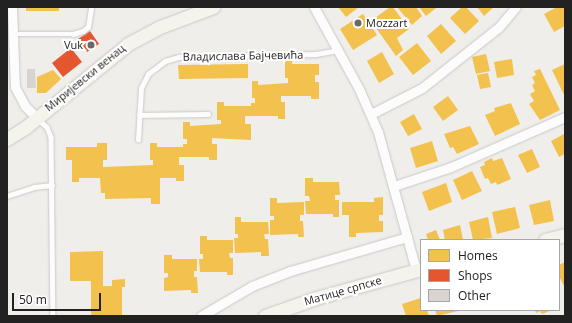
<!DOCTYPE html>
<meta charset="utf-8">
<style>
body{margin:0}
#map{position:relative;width:572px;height:323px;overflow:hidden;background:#f0eeeb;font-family:"Open Sans",sans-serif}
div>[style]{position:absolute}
.homes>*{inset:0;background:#f2c14e}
.shops>*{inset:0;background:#e4572e}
.building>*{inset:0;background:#d7d4d2}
.roads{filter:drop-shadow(0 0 1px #c9c8c7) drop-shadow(0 0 1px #c9c8c7)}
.lane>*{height:4.5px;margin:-2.25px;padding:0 2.25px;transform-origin:2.25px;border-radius:2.25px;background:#fdfcfc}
.street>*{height:9px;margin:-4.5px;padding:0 4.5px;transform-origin:4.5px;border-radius:4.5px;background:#fdfcfc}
.secondary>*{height:13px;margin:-6.5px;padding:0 6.5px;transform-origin:6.5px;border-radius:6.5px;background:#f4f4ed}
.dots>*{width:11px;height:11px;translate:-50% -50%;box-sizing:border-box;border:2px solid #fff;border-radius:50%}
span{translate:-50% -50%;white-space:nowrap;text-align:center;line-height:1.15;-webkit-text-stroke:4px #fff;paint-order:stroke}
.poi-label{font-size:11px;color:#222}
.left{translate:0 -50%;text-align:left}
.right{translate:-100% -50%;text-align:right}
.street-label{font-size:11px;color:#222}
.frame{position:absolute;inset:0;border:8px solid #222;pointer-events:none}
.legend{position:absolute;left:420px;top:239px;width:140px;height:72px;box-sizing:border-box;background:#fff;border:1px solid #a7a7a7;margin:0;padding:5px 7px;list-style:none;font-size:12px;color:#222}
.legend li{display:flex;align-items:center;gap:8px;height:20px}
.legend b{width:20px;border:1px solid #a7a7a7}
.scale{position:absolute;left:12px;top:293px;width:89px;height:18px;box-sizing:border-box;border:2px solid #222;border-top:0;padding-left:5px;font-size:12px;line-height:14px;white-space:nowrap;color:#222;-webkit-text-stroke:3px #fff;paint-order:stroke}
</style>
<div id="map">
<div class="homes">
<i style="clip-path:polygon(26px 7px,59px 7px,59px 11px,26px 11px)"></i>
<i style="clip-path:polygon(338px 7px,359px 7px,346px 17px)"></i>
<i style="clip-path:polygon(390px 7px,393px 7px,409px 29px,397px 38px,403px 50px,396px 56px,371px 21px)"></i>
<i style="clip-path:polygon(397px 7px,416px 7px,422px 16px,412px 25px)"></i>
<i style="clip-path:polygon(419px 7px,436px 7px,436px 8px,426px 16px)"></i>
<i style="clip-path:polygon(462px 7px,466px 7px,479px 21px,465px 34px,450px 18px)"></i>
<i style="clip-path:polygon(477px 7px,494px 7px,484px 16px)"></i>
<i style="clip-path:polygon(557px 7px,565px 7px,565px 26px,554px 32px,544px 14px)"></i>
<i style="clip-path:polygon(363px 14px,377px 35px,353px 50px,340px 29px)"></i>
<i style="clip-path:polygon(441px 24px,456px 41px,441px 54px,427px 36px)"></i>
<i style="clip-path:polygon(417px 43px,431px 61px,413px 75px,399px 57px)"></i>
<i style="clip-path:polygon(382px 52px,394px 74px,379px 83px,367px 61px)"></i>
<i style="clip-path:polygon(486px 54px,490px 71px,476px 74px,472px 57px)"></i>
<i style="clip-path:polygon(512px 59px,514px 75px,497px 78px,494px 62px)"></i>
<i style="clip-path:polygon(285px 61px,292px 61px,292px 64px,319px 64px,319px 75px,315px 75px,315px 82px,319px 82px,319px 99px,311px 99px,311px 96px,281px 96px,281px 102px,285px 102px,285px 119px,278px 119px,278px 116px,245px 116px,245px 124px,251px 124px,251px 140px,212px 138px,212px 144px,217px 144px,217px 160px,209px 160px,209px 157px,179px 157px,179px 165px,184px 165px,184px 181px,176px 181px,176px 178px,160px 178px,160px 204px,151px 204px,151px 198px,105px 199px,105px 193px,101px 193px,100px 178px,79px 178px,79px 182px,72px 182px,72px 160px,66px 160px,66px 147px,97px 147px,97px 143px,107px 143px,107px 160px,103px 160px,103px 167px,153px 165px,153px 160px,150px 160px,150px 143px,157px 143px,157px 147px,183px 147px,183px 144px,187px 144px,187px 139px,183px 139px,183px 122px,190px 122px,190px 126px,221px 124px,221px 120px,217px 120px,217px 102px,224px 102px,224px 106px,251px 106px,251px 103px,255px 103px,255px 98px,252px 98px,252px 81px,258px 81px,258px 85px,288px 83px,288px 78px,285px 78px)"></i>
<i style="clip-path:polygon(248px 64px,248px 78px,179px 79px,178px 65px)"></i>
<i style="clip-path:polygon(565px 64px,565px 97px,552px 70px)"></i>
<i style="clip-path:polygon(540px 69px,560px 110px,540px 120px,529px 104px,534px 101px,530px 94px,535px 91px,532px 85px,535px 83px,532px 77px,536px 75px,534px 71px)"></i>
<i style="clip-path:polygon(53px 70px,61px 79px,46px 93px,37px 93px,37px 77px)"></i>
<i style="clip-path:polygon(488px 73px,491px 87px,480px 89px,477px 75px)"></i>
<i style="clip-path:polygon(448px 96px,458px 110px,443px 121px,433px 107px)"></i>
<i style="clip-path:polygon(511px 103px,520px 124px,495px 136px,485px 115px,495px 111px,494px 108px)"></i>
<i style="clip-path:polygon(414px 114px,422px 129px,408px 136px,400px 122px)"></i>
<i style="clip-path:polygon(470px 126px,479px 144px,457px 154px,453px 147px,450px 148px,444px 134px)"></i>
<i style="clip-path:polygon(564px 134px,565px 154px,559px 157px,551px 141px)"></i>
<i style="clip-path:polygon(432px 141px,438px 161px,416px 168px,410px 148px)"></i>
<i style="clip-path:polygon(532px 149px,540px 167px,527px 173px,518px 155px)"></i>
<i style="clip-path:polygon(492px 158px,493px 161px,502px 158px,511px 179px,497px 185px,496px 182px,491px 184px,488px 178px,485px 179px,480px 167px,485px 165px,484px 162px)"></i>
<i style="clip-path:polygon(472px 171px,482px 191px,462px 200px,453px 180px)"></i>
<i style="clip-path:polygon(305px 178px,313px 178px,313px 182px,339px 182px,340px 195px,335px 195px,335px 200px,339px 200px,339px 217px,333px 217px,333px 214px,306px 214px,305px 201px,310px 201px,309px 196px,305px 196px)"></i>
<i style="clip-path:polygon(446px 183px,452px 202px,429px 211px,422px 192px)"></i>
<i style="clip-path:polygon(383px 197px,383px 215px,379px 215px,379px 221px,383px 221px,383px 232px,356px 233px,356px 237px,349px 237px,349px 215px,342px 215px,342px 202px,374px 202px,374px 198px)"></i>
<i style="clip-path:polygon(270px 198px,277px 198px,277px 203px,304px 202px,304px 215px,300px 215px,300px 221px,303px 221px,304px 237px,298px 237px,298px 234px,270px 235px,270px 220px,274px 220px,274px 216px,270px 216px)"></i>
<i style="clip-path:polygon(550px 200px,554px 221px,534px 225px,529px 205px)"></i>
<i style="clip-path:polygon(515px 207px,520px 228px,497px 234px,492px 212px)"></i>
<i style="clip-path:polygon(235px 217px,241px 217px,241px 222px,268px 222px,269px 234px,264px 234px,265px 239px,268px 239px,269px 256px,261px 256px,261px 252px,235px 253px,234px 238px,238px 238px,238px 234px,235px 234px)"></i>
<i style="clip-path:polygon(488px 217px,492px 238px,473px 240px,469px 222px)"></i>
<i style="clip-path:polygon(460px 225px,463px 240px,445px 240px,443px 230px)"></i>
<i style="clip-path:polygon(436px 230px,440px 240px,428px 240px,426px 234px)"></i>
<i style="clip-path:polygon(200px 236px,207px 236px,207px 240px,233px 240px,233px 253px,229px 253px,230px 258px,233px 258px,233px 275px,227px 275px,227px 272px,200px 272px,199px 259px,203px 259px,203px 254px,200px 254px)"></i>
<i style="clip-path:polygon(103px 251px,103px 286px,112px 286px,112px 280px,125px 279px,125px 287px,122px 287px,122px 316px,91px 316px,91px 281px,70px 281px,70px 252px)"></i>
<i style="clip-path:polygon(164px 255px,172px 255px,172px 259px,197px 259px,197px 271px,194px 271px,194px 277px,197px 277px,198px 293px,191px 293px,191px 290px,164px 291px,164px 278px,168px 277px,168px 273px,164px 273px)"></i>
<i style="clip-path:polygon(565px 262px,565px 288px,559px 276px,559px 265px)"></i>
<i style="clip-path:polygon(421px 298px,421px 310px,427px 310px,429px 316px,406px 316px,402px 304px)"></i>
<i style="clip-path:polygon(435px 310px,458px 310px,458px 311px,437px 316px)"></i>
<i style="clip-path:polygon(535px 310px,552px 310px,542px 314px,540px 311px,536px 313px)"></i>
</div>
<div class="shops">
<i style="clip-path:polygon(90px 31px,99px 44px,87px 52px,78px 39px)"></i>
<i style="clip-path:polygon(71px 48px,82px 62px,63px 77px,52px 63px)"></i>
</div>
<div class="building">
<i style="clip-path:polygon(27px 69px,35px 69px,36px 88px,27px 88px)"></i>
</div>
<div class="roads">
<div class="lane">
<i style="left:12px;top:34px;width:61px"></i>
<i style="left:73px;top:34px;width:10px;rotate:-17deg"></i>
<i style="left:83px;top:31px;width:6px;rotate:-39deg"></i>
<i style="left:88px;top:27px;width:20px;rotate:-81deg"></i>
<i style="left:139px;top:115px;width:69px;rotate:-0.8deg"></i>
<i style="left:38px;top:119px;width:12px;rotate:42deg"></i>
<i style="left:47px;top:127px;width:11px;rotate:68deg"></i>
<i style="left:51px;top:137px;width:179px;rotate:89.4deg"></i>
<i style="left:138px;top:140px;width:52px;rotate:-86.7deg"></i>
<i style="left:141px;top:88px;width:16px;rotate:-63deg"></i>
<i style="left:148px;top:74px;width:21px;rotate:-37deg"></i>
<i style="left:165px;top:61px;width:15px;rotate:-16deg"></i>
<i style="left:179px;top:57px;width:137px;rotate:-1.3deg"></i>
<i style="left:316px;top:54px;width:22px;rotate:-10deg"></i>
<i style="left:7px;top:196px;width:28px;rotate:-18deg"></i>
<i style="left:34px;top:187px;width:18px;rotate:-6deg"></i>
</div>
<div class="street">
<i style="left:12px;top:7px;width:80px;rotate:87.9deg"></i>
<i style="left:15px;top:87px;width:21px;rotate:62deg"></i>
<i style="left:25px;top:106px;width:17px;rotate:45deg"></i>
<i style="left:314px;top:7px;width:94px;rotate:61.2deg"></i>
<i style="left:359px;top:89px;width:47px;rotate:66.2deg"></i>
<i style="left:378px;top:132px;width:143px;rotate:74.6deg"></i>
<i style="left:371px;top:114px;width:57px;rotate:-27deg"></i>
<i style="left:422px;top:88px;width:98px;rotate:-38.4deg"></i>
<i style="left:499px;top:27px;width:26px;rotate:-50deg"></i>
<i style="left:394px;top:186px;width:60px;rotate:-18.4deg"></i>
<i style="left:451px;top:167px;width:124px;rotate:-23.7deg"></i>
<i style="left:201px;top:316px;width:59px;rotate:-30.5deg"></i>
<i style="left:252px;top:286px;width:41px;rotate:-21.5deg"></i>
<i style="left:290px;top:271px;width:122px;rotate:-16.2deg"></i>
</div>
<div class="secondary">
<i style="left:7px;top:139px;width:22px;rotate:-32deg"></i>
<i style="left:26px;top:127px;width:132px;rotate:-39.1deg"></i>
<i style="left:128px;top:44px;width:36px;rotate:-28deg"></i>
<i style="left:160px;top:27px;width:57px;rotate:-20.7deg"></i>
<i style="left:545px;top:240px;width:21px;rotate:-14deg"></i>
<i style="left:265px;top:316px;width:54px;rotate:-19.4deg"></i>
<i style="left:316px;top:298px;width:109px;rotate:-15.4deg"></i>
</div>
</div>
<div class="dots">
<i style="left:358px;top:23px;background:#6a6968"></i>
<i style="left:91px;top:45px;background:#6a6968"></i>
</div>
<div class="poi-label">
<span class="left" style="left:366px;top:23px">Mozzart</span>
<span class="right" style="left:83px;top:45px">Vuk</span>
</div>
<div class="street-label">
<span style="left:243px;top:56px;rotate:-1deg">Владислава Бајчевића</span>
<span style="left:85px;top:78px;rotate:-39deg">Миријевски венац</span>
<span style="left:343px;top:291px;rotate:-16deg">Матице српске</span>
</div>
<div class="frame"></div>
<ul class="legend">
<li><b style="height:11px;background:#f2c14e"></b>Homes</li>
<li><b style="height:11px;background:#e4572e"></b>Shops</li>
<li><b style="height:11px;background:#d7d4d2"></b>Other</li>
</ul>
<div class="scale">50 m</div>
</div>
